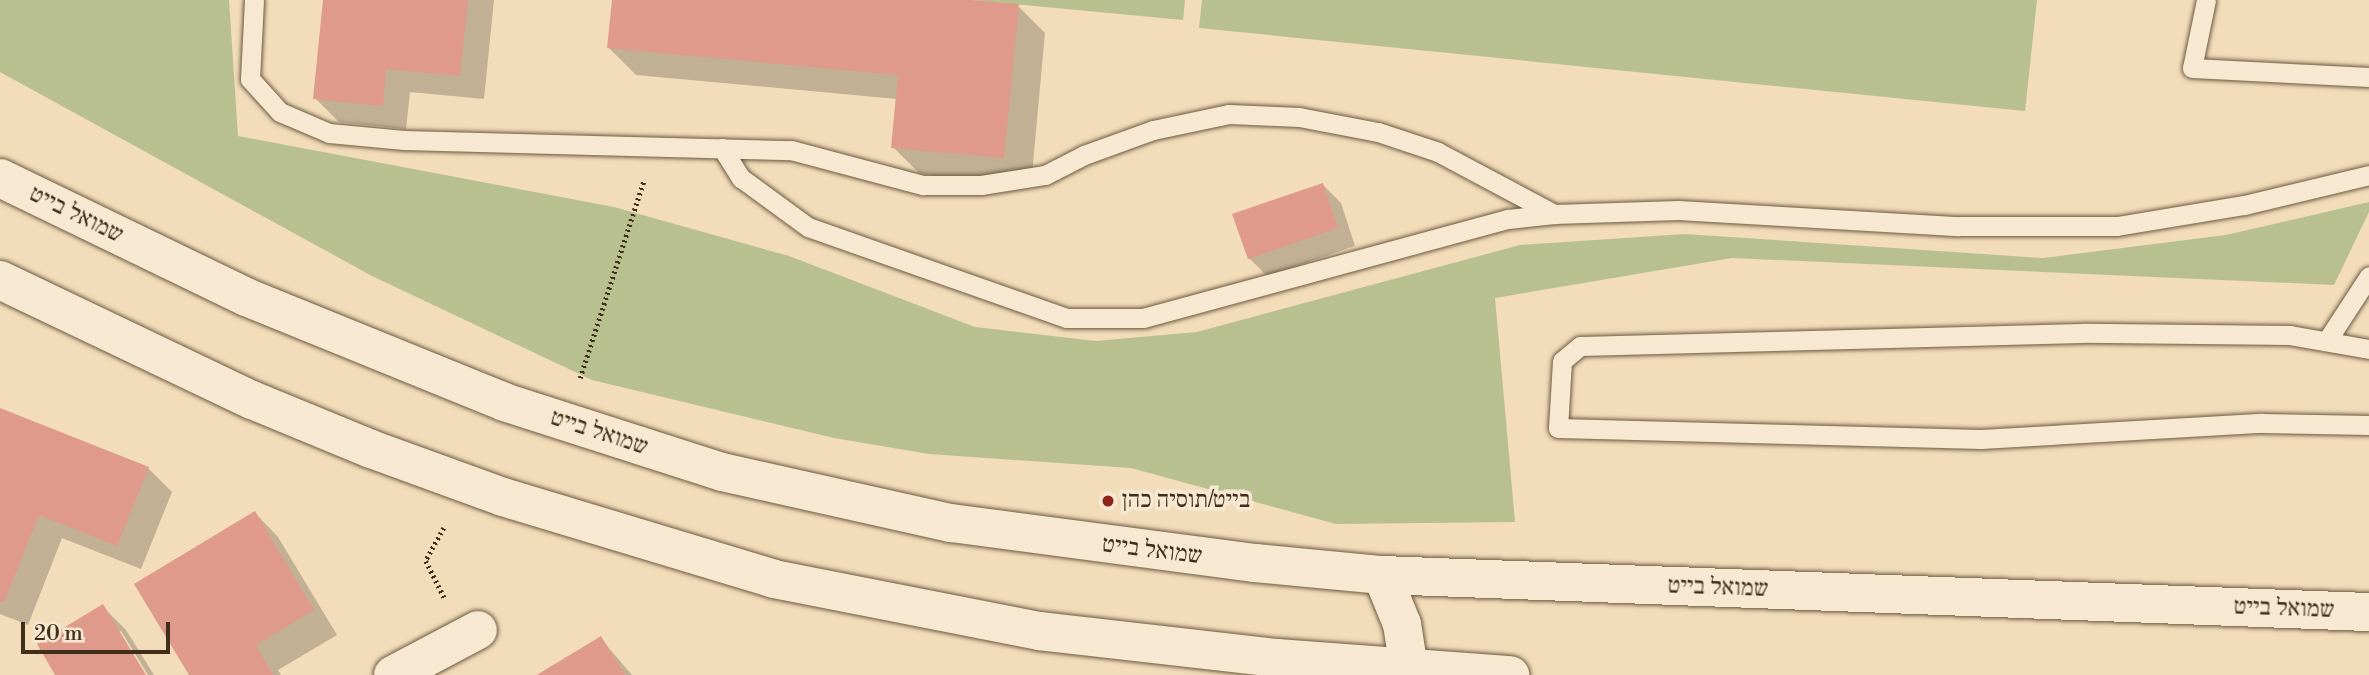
<!DOCTYPE html>
<meta charset="utf-8">
<style>
body{margin:0}
#map{position:relative;width:2369px;height:675px;overflow:hidden;background:#f2dcb9;font-family:"Libre Bodoni","Frank Ruhl Libre",serif}
div>[style]{position:absolute}
.green>*{inset:0;background:#b9c090}
.shadow>*{inset:0;background:#0003}
.building>*{inset:0;background:#df9a8c}
.path>*{height:4.5px;margin-top:-2.25px;transform-origin:0;background:repeating-linear-gradient(90deg,#3f2e19 0 2px,transparent 0 5.5px)}
.roads{filter:drop-shadow(0 0 2px #6c5a41) drop-shadow(0 0 2px #6c5a41)}
.service>*{height:19px;margin:-9.5px;padding:0 9.5px;transform-origin:9.5px;border-radius:9.5px;background:#f7e8d2}
.minor>*{height:38px;margin:-19px;padding:0 19px;transform-origin:19px;border-radius:19px;background:#f7e8d2}
.tertiary>*{height:38px;margin:-19px;padding:0 19px;transform-origin:19px;border-radius:19px;background:#f7e8d2}
.dots>*{width:19px;height:19px;translate:-50% -50%;box-sizing:border-box;border:4px solid #f7e8d2;border-radius:50%}
span{translate:-50% -50%;white-space:nowrap;text-align:center;line-height:1.15;-webkit-text-stroke:7px #f7e8d2;paint-order:stroke}
.street-label{font-size:24px;color:#3f2e19}
.poi-label{font-size:24px;color:#3f2e19}
.left{translate:0 -50%;text-align:left}
.scale{position:absolute;left:21px;top:622px;width:149px;height:32px;box-sizing:border-box;border:4px solid #3f2e19;border-top:0;padding-left:9px;font-size:21px;line-height:24px;white-space:nowrap;color:#3f2e19;-webkit-text-stroke:5px #f7e8d2;paint-order:stroke}
</style>
<div id="map">
<div class="green">
<i style="clip-path:polygon(0 0,229px 0,238px 136px,614px 207px,789px 256px,975px 327px,1096px 341px,1197px 332px,1520px 245px,1685px 234px,2043px 258px,2226px 235px,2369px 202px,2369px 212px,2334px 285px,1732px 258px,1495px 298px,1515px 522px,1336px 524px,1131px 468px,929px 454px,834px 438px,592px 380px,372px 276px,0 72px)"></i>
<i style="clip-path:polygon(971px 0,1185px 0,1183px 20px)"></i>
<i style="clip-path:polygon(1202px 0,2037px 0,2025px 111px,1199px 28px)"></i>
</div>
<div class="shadow">
<i style="clip-path:polygon(325px 0,494px 0,484px 99px,410px 92px,406px 129px,339px 122px,315px 98px)"></i>
<i style="clip-path:polygon(614px 0,952px 0,1018px 6px,1045px 33px,1031px 185px,920px 174px,893px 147px,897px 99px,636px 75px,609px 48px)"></i>
<i style="clip-path:polygon(1323px 185px,1341px 203px,1355px 246px,1267px 276px,1249px 258px)"></i>
<i style="clip-path:polygon(0 410px,148px 468px,172px 492px,141px 569px,62px 538px,28px 625px,0 614px)"></i>
<i style="clip-path:polygon(255px 513px,278px 537px,337px 635px,278px 670px,281px 675px,191px 675px)"></i>
<i style="clip-path:polygon(102px 606px,126px 630px,154px 675px,148px 675px,121px 631px,117px 631px,144px 675px,57px 675px)"></i>
<i style="clip-path:polygon(601px 639px,632px 675px,541px 675px)"></i>
</div>
<div class="building">
<i style="clip-path:polygon(323px 0,468px 0,460px 76px,386px 69px,383px 106px,313px 99px)"></i>
<i style="clip-path:polygon(612px 0,971px 0,1019px 4px,1004px 158px,891px 148px,898px 75px,607px 48px)"></i>
<i style="clip-path:polygon(1323px 183px,1338px 228px,1248px 259px,1232px 214px)"></i>
<i style="clip-path:polygon(0 408px,149px 467px,117px 546px,39px 515px,4px 602px,0 601px)"></i>
<i style="clip-path:polygon(255px 511px,314px 610px,256px 645px,273px 675px,189px 675px,134px 584px)"></i>
<i style="clip-path:polygon(103px 604px,146px 675px,55px 675px,37px 644px)"></i>
<i style="clip-path:polygon(601px 636px,625px 675px,537px 675px,545px 670px)"></i>
</div>
<div class="path">
<i style="left:580px;top:378px;width:208px;rotate:-72.1deg"></i>
<i style="left:444px;top:528px;width:38px;rotate:119deg"></i>
<i style="left:426px;top:561px;width:42px;rotate:63.4deg"></i>
</div>
<div class="roads">
<div class="service">
<i style="left:254px;top:0;width:79px;rotate:92.9deg"></i>
<i style="left:250px;top:79px;width:45px;rotate:47.7deg"></i>
<i style="left:280px;top:112px;width:53px;rotate:23.2deg"></i>
<i style="left:329px;top:133px;width:75px;rotate:5.3deg"></i>
<i style="left:404px;top:140px;width:387px;rotate:1.5deg"></i>
<i style="left:791px;top:150px;width:137px;rotate:14.9deg"></i>
<i style="left:923px;top:185px;width:58px"></i>
<i style="left:981px;top:185px;width:65px;rotate:-8.9deg"></i>
<i style="left:1045px;top:175px;width:44px;rotate:-27.1deg"></i>
<i style="left:1084px;top:155px;width:73px;rotate:-19.9deg"></i>
<i style="left:1153px;top:130px;width:78px;rotate:-11.9deg"></i>
<i style="left:1229px;top:114px;width:70px;rotate:2.5deg"></i>
<i style="left:1299px;top:117px;width:80px;rotate:10.8deg"></i>
<i style="left:1378px;top:132px;width:63px;rotate:18.4deg"></i>
<i style="left:1438px;top:152px;width:132px;rotate:28.1deg"></i>
<i style="left:2206px;top:0;width:69px;rotate:101.6deg"></i>
<i style="left:2192px;top:68px;width:177px;rotate:2.9deg"></i>
<i style="left:722px;top:148px;width:36px;rotate:58deg"></i>
<i style="left:741px;top:178px;width:83px;rotate:36.2deg"></i>
<i style="left:808px;top:227px;width:274px;rotate:19.4deg"></i>
<i style="left:1066px;top:318px;width:77px"></i>
<i style="left:1143px;top:318px;width:378px;rotate:-15.2deg"></i>
<i style="left:1508px;top:219px;width:46px;rotate:-6.2deg"></i>
<i style="left:1554px;top:214px;width:124px;rotate:-1.8deg"></i>
<i style="left:1678px;top:210px;width:281px;rotate:3.3deg"></i>
<i style="left:1959px;top:226px;width:158px"></i>
<i style="left:2117px;top:226px;width:129px;rotate:-9.4deg"></i>
<i style="left:2244px;top:205px;width:129px;rotate:-13.5deg"></i>
<i style="left:2328px;top:339px;width:75px;rotate:-56.9deg"></i>
<i style="left:2369px;top:349px;width:80px;rotate:-170deg"></i>
<i style="left:2290px;top:335px;width:208px;rotate:-179.4deg"></i>
<i style="left:2082px;top:333px;width:502px;rotate:178.52deg"></i>
<i style="left:1580px;top:346px;width:23px;rotate:140deg"></i>
<i style="left:1562px;top:361px;width:67px;rotate:93.4deg"></i>
<i style="left:1558px;top:428px;width:423px;rotate:1.5deg"></i>
<i style="left:1981px;top:439px;width:281px;rotate:-3.3deg"></i>
<i style="left:2262px;top:423px;width:107px;rotate:1.1deg"></i>
</div>
<div class="minor">
<i style="left:1382px;top:575px;width:53px;rotate:67.8deg"></i>
<i style="left:1402px;top:624px;width:52px;rotate:81.1deg"></i>
<i style="left:393px;top:675px;width:96px;rotate:-27.9deg"></i>
</div>
<div class="tertiary">
<i style="left:0;top:178px;width:273px;rotate:25.8deg"></i>
<i style="left:246px;top:297px;width:279px;rotate:22.1deg"></i>
<i style="left:504px;top:402px;width:229px;rotate:17.8deg"></i>
<i style="left:722px;top:472px;width:235px;rotate:12.6deg"></i>
<i style="left:951px;top:523px;width:307px;rotate:7.5deg"></i>
<i style="left:1255px;top:563px;width:128px;rotate:5.4deg"></i>
<i style="left:1382px;top:575px;width:988px;rotate:2.15deg"></i>
<i style="left:0;top:280px;width:279px;rotate:25.5deg"></i>
<i style="left:252px;top:400px;width:129px;rotate:22.4deg"></i>
<i style="left:371px;top:449px;width:140px;rotate:20deg"></i>
<i style="left:503px;top:497px;width:283px;rotate:16.8deg"></i>
<i style="left:774px;top:579px;width:270px;rotate:11.1deg"></i>
<i style="left:1039px;top:631px;width:240px;rotate:6.5deg"></i>
<i style="left:1277px;top:658px;width:234px;rotate:4.2deg"></i>
</div>
</div>
<div class="dots">
<i style="left:1108px;top:501px;background:#8f2418"></i>
</div>
<div class="street-label">
<span style="left:76px;top:215px;rotate:26deg">שמואל בייט</span>
<span style="left:599px;top:433px;rotate:18deg">שמואל בייט</span>
<span style="left:1152px;top:551px;rotate:7deg">שמואל בייט</span>
<span style="left:1718px;top:588px;rotate:2deg">שמואל בייט</span>
<span style="left:2284px;top:609px;rotate:2deg">שמואל בייט</span>
</div>
<div class="poi-label">
<span class="left" style="left:1122px;top:501px">בייט/תוסיה כהן</span>
</div>
<div class="scale">20 m</div>
</div>
